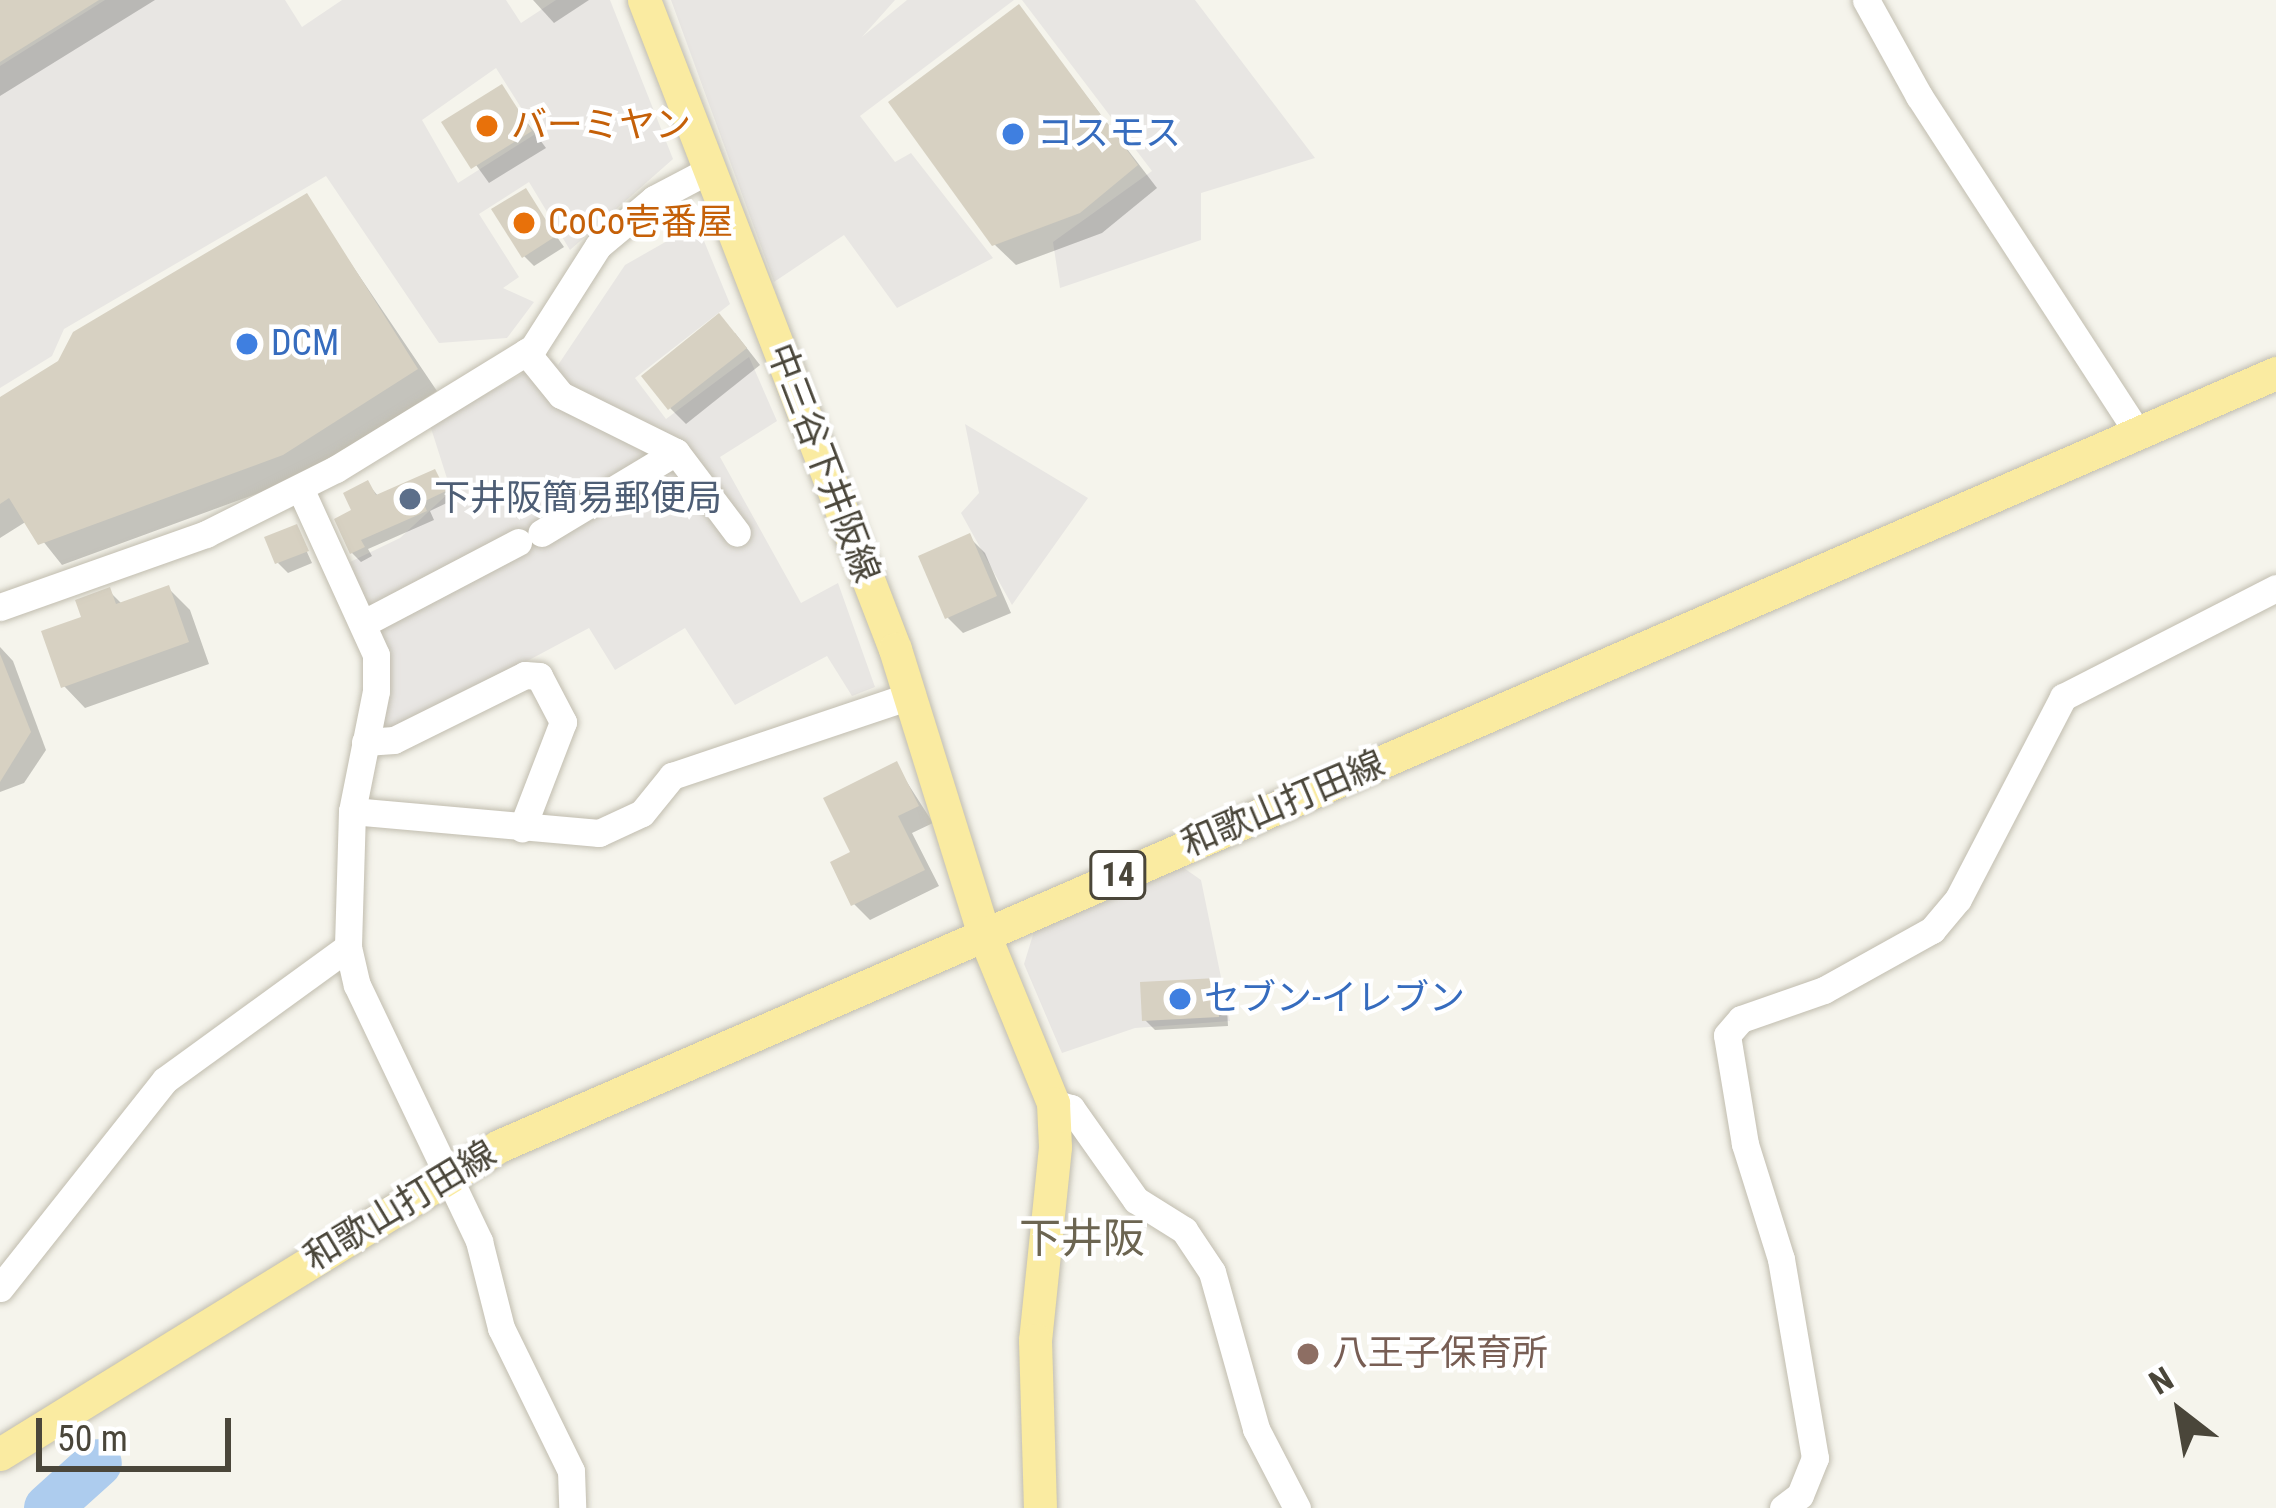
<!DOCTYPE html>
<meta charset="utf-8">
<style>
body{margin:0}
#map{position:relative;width:2276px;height:1508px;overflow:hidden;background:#f5f4ec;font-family:"Roboto Condensed","Noto Sans JP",sans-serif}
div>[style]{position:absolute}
.parking>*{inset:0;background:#e8e6e3}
.shadow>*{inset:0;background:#0003}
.river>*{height:48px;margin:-24px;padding:0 24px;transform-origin:24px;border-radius:24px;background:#adccee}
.building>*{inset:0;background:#d7d1c2}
.roads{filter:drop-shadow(0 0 3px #c1bdaf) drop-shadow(0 0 3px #c1bdaf)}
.minor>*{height:27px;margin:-13.5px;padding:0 13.5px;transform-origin:13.5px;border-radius:13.5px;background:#fff}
.major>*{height:33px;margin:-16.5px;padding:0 16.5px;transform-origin:16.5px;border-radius:16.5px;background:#faeba1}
.dots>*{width:33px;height:33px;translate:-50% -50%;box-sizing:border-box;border:6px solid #fff;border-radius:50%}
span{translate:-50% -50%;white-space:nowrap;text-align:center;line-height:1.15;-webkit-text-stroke:9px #fff;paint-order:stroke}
.shield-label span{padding:3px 9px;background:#fff;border:3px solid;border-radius:9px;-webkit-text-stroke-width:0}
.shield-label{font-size:33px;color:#4a463a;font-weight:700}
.food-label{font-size:36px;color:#c56008}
.left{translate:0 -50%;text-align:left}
.shop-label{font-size:36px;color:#366cbe}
.street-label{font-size:36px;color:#4a463a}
.service-label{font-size:36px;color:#4e5e75}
.education-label{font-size:36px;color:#785e54}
.quarter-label{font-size:42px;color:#6c6551}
.north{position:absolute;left:2120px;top:1352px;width:120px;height:120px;-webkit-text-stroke:9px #fff;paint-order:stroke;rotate:329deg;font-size:33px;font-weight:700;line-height:48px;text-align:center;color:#4a463a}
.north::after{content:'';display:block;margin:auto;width:42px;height:54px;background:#4a463a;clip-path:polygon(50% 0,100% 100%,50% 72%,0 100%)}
.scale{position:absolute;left:36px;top:1418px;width:195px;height:54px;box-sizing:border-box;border:6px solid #4a463a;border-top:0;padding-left:15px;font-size:36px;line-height:42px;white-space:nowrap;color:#4a463a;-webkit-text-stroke:9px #fff;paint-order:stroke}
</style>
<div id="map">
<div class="parking">
<i style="clip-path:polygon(evenodd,105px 0,285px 0,302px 27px,342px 0,506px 0,521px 23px,556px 0,610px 0,673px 159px,570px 250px,529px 182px,479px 214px,519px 277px,503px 288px,534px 302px,507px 338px,439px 343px,326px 176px,64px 329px,52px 356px,0 388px,0 66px,105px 0,496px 68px,537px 133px,458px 183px,422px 120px,496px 68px)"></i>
<i style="clip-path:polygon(671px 0,895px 0,862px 37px,907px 0,1014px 0,860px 116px,895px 162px,911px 153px,993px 258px,897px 308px,844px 235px,774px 282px)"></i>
<i style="clip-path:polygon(1022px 0,1195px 0,1315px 158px,1201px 193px,1201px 240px,1060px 288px,1053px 242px,1152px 171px)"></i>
<i style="clip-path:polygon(697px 224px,730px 304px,635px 378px,666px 419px,749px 357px,777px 421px,720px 457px,801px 603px,838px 583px,875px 687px,852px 696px,827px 656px,735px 705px,685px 628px,615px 670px,589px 628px,379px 740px,377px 637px,350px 562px,400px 538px,451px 491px,430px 425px,551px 358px,558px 365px,625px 265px)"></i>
<i style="clip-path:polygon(965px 424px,1088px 498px,1012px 605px,961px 513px,979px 493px)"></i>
<i style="clip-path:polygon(1181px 866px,1201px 880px,1230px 1021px,1135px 1028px,1062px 1053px,1024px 964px,1036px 925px)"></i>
</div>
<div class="shadow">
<i style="clip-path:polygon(0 0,155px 0,0 96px)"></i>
<i style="clip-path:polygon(533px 0,589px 0,554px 23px)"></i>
<i style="clip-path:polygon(1019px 8px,1157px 188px,1102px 233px,1016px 265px,994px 244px)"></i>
<i style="clip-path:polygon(502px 88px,546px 148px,489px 183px,445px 122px)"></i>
<i style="clip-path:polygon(525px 191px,564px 247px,534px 266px,524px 256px)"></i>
<i style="clip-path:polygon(306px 197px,437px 391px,305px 476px,62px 565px,27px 521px,0 538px,0 401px)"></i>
<i style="clip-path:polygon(735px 333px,760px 365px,686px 424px,670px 408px)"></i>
<i style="clip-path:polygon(435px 472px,453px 500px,430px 511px,434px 520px,368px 549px,372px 556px,361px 562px,352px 553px,355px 511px,368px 484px,379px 497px)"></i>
<i style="clip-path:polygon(296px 528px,312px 563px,288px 573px,278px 563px)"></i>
<i style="clip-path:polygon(969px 537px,985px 553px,1011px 613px,963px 633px,948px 618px)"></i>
<i style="clip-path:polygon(168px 588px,190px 610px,209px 664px,85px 708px,64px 686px,109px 591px,123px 605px)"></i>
<i style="clip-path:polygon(0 647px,13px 661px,46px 750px,24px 783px,0 792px)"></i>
<i style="clip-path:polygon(896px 765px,933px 823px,912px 833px,939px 886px,870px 920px,854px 904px,854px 853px)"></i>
<i style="clip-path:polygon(1216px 981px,1226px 991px,1228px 1026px,1155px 1030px,1145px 1020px)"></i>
</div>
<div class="river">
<i style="left:48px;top:1508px;width:67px;rotate:-42deg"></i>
</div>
<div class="building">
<i style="clip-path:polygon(0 0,99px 0,0 62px)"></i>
<i style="clip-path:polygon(1019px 4px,1138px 165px,1080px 213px,992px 246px,888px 102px)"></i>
<i style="clip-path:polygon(502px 84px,532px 131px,471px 169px,441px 122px)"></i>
<i style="clip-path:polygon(526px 188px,556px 236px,522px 258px,491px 209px)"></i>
<i style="clip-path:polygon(307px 193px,418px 369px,283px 455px,38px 545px,9px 498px,0 504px,0 397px,58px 361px,73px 332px)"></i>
<i style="clip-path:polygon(719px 313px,747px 348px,668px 410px,641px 376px)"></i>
<i style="clip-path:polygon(435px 469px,446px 491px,423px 502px,427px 511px,361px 540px,365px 547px,350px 554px,334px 519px,351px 510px,343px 493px,368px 480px,376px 495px)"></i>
<i style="clip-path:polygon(297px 524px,309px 551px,275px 564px,264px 537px)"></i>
<i style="clip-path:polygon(970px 533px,997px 596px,945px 619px,918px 556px)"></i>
<i style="clip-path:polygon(169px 585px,189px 642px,61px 688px,41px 631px,81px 617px,75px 600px,110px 587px,116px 604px)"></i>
<i style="clip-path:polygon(0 654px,31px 732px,0 782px)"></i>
<i style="clip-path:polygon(897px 761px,919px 806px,898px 816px,925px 870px,851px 906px,830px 862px,850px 852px,823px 798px)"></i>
<i style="clip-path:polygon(1217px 978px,1219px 1017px,1142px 1021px,1140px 982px)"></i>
</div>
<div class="roads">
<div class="minor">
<i style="left:1866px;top:0;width:110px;rotate:61.1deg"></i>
<i style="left:1919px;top:96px;width:404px;rotate:57deg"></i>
<i style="left:526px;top:352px;width:55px;rotate:50.9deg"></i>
<i style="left:561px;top:395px;width:128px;rotate:26.4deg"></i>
<i style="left:676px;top:452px;width:157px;rotate:149deg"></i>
<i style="left:676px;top:452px;width:101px;rotate:53deg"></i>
<i style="left:300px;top:488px;width:183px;rotate:65.5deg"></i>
<i style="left:376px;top:655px;width:36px;rotate:90deg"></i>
<i style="left:376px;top:691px;width:122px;rotate:101.3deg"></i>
<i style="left:352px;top:811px;width:136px;rotate:91.7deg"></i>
<i style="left:348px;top:947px;width:39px;rotate:77deg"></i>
<i style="left:357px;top:985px;width:284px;rotate:64.5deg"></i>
<i style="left:479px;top:1241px;width:90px;rotate:75.8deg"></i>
<i style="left:501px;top:1328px;width:159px;rotate:63.9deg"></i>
<i style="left:571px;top:1471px;width:37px;rotate:88deg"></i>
<i style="left:0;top:607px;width:219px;rotate:-19.5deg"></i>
<i style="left:206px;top:534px;width:145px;rotate:-26.6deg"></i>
<i style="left:336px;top:469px;width:231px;rotate:-31.6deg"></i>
<i style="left:533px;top:348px;width:121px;rotate:-57.5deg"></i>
<i style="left:598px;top:246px;width:73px;rotate:-40deg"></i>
<i style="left:654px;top:199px;width:62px;rotate:-27.8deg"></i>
<i style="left:364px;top:623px;width:174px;rotate:-27.7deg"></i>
<i style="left:365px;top:742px;width:29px;rotate:-4deg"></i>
<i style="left:394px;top:740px;width:146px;rotate:-26.4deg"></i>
<i style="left:525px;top:675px;width:14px;rotate:4deg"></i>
<i style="left:539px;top:676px;width:52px;rotate:62.4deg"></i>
<i style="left:563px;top:722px;width:114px;rotate:111.1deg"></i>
<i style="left:352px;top:811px;width:248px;rotate:5.1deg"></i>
<i style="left:599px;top:833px;width:47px;rotate:-24.9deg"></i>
<i style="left:642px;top:813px;width:48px;rotate:-51deg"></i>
<i style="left:672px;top:776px;width:251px;rotate:-18.6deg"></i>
<i style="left:1053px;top:1103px;width:19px;rotate:16deg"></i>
<i style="left:1071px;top:1108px;width:113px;rotate:54.8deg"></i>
<i style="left:1136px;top:1200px;width:57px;rotate:32deg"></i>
<i style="left:1184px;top:1230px;width:50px;rotate:56.3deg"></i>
<i style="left:1212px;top:1272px;width:163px;rotate:74.3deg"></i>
<i style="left:1256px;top:1429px;width:89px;rotate:62.6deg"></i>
<i style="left:0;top:1288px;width:265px;rotate:-51.6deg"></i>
<i style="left:165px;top:1080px;width:226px;rotate:-36deg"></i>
<i style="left:1783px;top:1508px;width:21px;rotate:-37deg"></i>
<i style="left:1800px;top:1495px;width:40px;rotate:-68deg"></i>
<i style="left:1815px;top:1458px;width:202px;rotate:-99.7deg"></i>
<i style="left:1781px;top:1259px;width:121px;rotate:-107.4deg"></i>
<i style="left:1745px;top:1144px;width:110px;rotate:-99.4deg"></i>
<i style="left:1727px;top:1035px;width:21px;rotate:-49deg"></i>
<i style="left:1741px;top:1019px;width:88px;rotate:-19.3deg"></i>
<i style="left:1824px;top:990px;width:124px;rotate:-29.1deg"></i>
<i style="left:1932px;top:930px;width:40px;rotate:-50deg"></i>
<i style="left:1958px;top:899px;width:228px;rotate:-62.5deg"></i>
<i style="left:2063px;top:697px;width:239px;rotate:-27.1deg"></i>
</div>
<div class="major">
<i style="left:644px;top:0;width:696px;rotate:68.86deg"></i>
<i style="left:895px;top:649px;width:296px;rotate:72.7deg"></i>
<i style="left:983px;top:932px;width:185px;rotate:67.7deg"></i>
<i style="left:1053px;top:1103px;width:44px;rotate:87.4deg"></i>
<i style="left:1055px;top:1147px;width:194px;rotate:95.9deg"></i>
<i style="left:1035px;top:1340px;width:168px;rotate:88.3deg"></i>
<i style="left:0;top:1454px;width:586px;rotate:-31.68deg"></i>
<i style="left:499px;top:1146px;width:1938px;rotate:-23.51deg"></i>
</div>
</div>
<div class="dots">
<i style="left:487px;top:126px;background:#e8710a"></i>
<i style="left:1013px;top:134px;background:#3f7fe0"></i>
<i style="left:524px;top:223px;background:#e8710a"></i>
<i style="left:247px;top:344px;background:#3f7fe0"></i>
<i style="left:410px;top:499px;background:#5c6f8a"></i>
<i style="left:1180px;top:999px;background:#3f7fe0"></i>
<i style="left:1308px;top:1354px;background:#8d6e63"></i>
</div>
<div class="shield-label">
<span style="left:1118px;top:875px">14</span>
</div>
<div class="food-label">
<span class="left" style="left:511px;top:126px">バーミヤン</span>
<span class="left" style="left:548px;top:223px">CoCo壱番屋</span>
</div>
<div class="shop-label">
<span class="left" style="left:1037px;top:134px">コスモス</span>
<span class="left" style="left:271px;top:344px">DCM</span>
<span class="left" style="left:1204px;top:999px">セブン-イレブン</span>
</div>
<div class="street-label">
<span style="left:823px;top:463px;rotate:69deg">中三谷下井阪線</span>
<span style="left:1283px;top:804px;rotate:-23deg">和歌山打田線</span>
<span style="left:400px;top:1206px;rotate:-31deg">和歌山打田線</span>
</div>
<div class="service-label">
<span class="left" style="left:434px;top:499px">下井阪簡易郵便局</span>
</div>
<div class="education-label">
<span class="left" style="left:1332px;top:1354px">八王子保育所</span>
</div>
<div class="quarter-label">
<span style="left:1082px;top:1239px">下井阪</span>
</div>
<div class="north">N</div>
<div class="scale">50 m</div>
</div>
